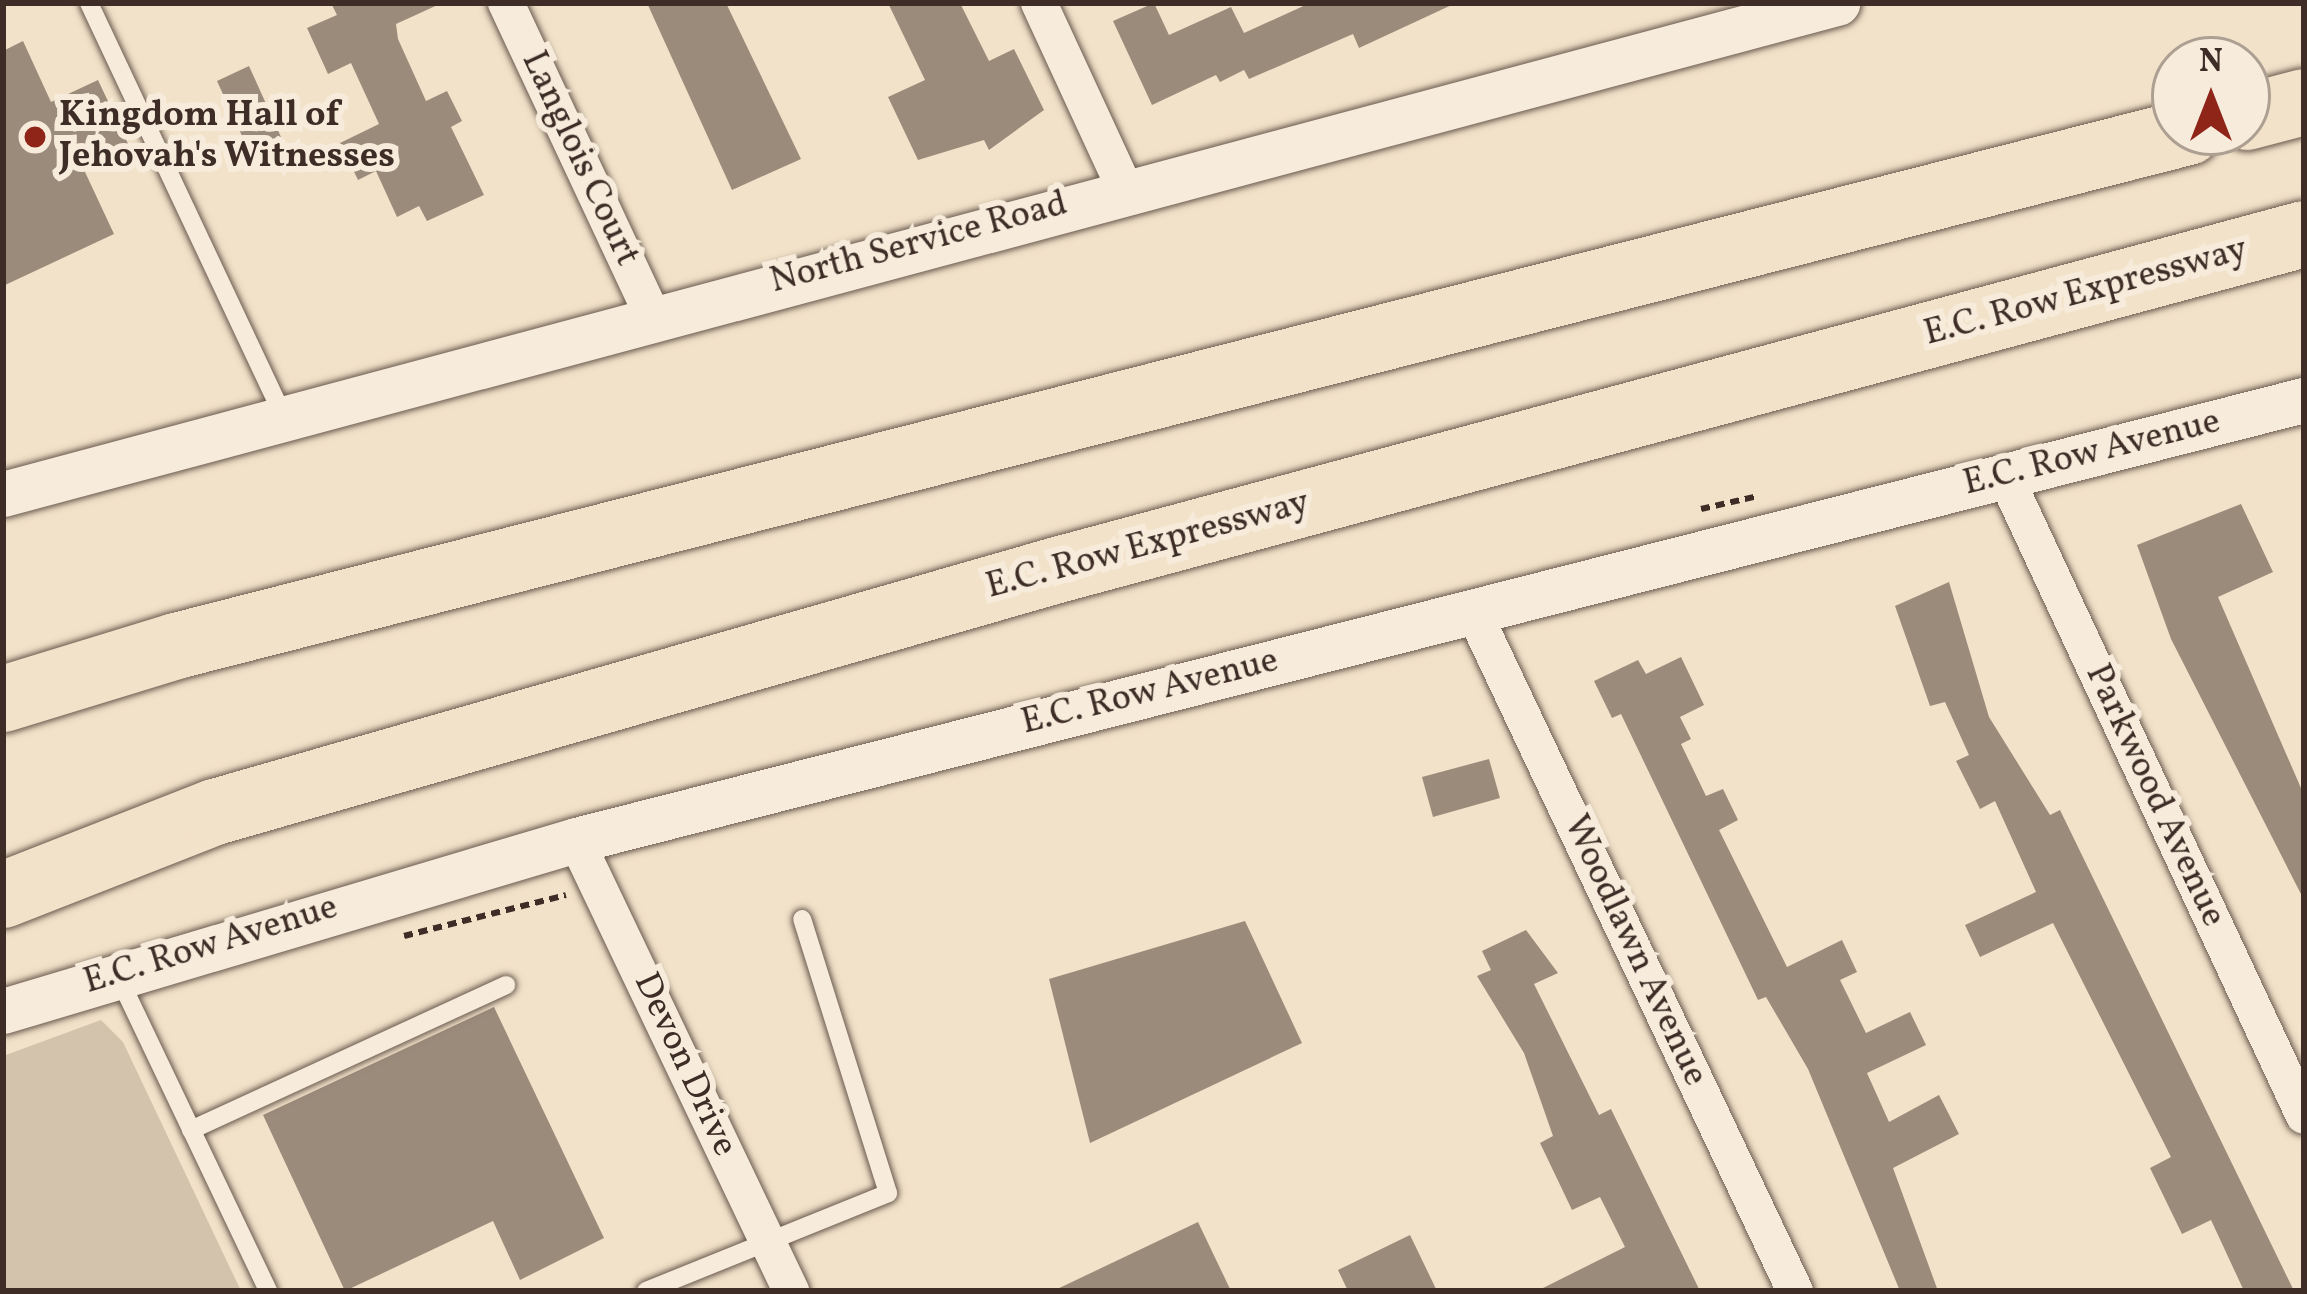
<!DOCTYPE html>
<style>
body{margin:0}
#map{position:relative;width:2307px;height:1294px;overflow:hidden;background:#f2e2c9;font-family:Vollkorn,serif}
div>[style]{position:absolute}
.green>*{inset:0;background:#d3c3ad}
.building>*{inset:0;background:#9b8b7b}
.path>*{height:6px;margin-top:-3px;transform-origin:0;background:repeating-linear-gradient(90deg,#3d2d26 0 9px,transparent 0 15px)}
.roads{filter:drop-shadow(0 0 3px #6a5a4f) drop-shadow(0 0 3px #6a5a4f)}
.service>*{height:18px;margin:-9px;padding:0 9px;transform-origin:9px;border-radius:9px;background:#f7ecdc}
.minor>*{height:36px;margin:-18px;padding:0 18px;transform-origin:18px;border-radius:18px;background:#f7ecdc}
.tertiary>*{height:45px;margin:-22.5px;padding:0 22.5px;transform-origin:22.5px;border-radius:22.5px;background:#f7ecdc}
.motorway>*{height:66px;margin:-33px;padding:0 33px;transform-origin:33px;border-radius:33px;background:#f2e2c9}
.dots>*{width:33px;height:33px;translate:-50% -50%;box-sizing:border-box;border:6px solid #f7ecdc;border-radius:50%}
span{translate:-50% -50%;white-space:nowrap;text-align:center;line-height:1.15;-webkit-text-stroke:12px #f7ecdc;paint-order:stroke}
.poi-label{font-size:36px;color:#3d2d26;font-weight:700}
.left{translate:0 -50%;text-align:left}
.street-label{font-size:36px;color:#3d2d26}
.frame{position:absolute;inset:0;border:6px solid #3d2d26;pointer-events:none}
.north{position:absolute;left:2151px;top:36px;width:120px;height:120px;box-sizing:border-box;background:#f7ecdc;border:3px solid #ada093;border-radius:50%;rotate:0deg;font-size:33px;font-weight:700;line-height:48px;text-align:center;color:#3d2d26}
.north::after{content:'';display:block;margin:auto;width:42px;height:54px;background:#8f2418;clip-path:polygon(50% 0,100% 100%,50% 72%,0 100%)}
</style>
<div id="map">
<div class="green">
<i style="clip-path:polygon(101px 1020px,123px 1042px,241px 1291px,3px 1291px,3px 1056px)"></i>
</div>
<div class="building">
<i style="clip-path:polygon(331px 3px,442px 3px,396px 24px,398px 39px,426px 101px,447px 91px,462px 121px,451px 127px,484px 195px,427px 221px,419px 206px,397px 217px,376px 171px,358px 180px,340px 143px,379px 124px,351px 63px,328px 74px,307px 28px,337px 15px)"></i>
<i style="clip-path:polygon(647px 3px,726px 3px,801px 159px,732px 190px)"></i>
<i style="clip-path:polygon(888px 3px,960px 3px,989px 61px,1014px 49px,1044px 110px,989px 150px,984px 140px,918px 160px,888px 97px,925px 80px)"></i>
<i style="clip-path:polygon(1154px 3px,1169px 35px,1231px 7px,1244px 33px,1310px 3px,1456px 3px,1359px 48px,1353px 34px,1249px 79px,1244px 70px,1220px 82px,1216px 75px,1152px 105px,1113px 21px)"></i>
<i style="clip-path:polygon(23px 41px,51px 102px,98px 80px,131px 150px,85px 172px,114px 234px,3px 286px,3px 51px)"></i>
<i style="clip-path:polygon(249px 66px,285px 146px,253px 160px,217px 81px)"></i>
<i style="clip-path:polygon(2241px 504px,2273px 572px,2218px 597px,2304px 795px,2304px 900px,2171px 639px,2137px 545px)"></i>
<i style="clip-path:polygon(1949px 582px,1989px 717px,2050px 815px,2060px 810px,2294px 1291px,2244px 1291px,2211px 1220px,2182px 1234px,2150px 1168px,2171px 1157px,2053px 923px,1980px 957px,1965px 925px,2036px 892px,1995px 801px,1980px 809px,1956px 761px,1969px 755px,1945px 702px,1930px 706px,1895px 606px)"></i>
<i style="clip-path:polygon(1681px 657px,1704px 705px,1680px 717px,1691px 739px,1681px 744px,1706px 796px,1723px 789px,1738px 820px,1719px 830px,1787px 967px,1842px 940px,1857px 972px,1840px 980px,1866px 1033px,1910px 1012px,1926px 1045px,1867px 1073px,1889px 1122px,1939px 1095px,1959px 1134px,1893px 1168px,1938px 1291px,1900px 1291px,1808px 1069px,1766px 997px,1758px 1000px,1621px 714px,1612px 718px,1594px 681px,1638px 660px,1646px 674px)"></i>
<i style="clip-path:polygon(1489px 759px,1500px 798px,1433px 817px,1422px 777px)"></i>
<i style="clip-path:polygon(1245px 921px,1302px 1043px,1090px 1143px,1049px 979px)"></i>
<i style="clip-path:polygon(1526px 930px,1558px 973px,1534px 984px,1599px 1115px,1611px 1109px,1700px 1291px,1537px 1291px,1625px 1247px,1600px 1197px,1572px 1210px,1540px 1143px,1553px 1136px,1524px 1053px,1477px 976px,1491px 970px,1482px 951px)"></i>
<i style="clip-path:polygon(494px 1007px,604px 1238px,520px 1280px,493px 1221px,345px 1291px,263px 1115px)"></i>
<i style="clip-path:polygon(1198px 1222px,1231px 1291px,1053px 1291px)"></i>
<i style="clip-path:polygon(1410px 1235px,1437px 1291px,1348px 1291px,1338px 1270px)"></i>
</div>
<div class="path">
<i style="left:1701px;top:509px;width:58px;rotate:-12.8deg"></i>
<i style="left:404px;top:936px;width:167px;rotate:-14.2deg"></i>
</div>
<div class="roads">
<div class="service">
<i style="left:89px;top:3px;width:455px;rotate:64.8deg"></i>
<i style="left:118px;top:976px;width:349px;rotate:64.5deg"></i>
<i style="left:191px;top:1130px;width:347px;rotate:-24.7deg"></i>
<i style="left:646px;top:1291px;width:261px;rotate:-22deg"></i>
<i style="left:888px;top:1193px;width:287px;rotate:-107.4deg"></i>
</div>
<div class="minor">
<i style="left:506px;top:3px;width:344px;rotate:64.9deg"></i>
<i style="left:1039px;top:3px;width:205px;rotate:65.2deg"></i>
<i style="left:2005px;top:476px;width:706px;rotate:64.96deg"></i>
<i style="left:1473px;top:611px;width:752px;rotate:64.66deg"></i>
<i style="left:576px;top:840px;width:500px;rotate:64.5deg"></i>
</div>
<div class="tertiary">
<i style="left:3px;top:494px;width:1899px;rotate:-14.99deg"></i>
<i style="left:3px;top:1011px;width:598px;rotate:-16.62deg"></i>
<i style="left:576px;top:840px;width:1783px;rotate:-14.29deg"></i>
</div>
<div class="motorway">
<i style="left:2247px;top:117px;width:59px;rotate:-14.7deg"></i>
<i style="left:3px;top:699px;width:181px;rotate:-17deg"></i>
<i style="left:176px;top:646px;width:2077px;rotate:-14.33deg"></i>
<i style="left:3px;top:895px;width:228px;rotate:-21.4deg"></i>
<i style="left:215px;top:812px;width:880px;rotate:-16.03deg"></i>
<i style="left:1061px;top:569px;width:1287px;rotate:-15.08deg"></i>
</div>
</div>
<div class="dots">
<i style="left:35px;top:137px;background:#8f2418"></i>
</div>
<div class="poi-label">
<span class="left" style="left:59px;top:137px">Kingdom Hall of<br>Jehovah's Witnesses</span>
</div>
<div class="street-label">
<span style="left:579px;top:159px;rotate:65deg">Langlois Court</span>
<span style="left:919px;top:244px;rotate:-15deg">North Service Road</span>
<span style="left:2086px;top:293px;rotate:-15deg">E.C. Row Expressway</span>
<span style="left:2092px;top:454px;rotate:-14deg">E.C. Row Avenue</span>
<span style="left:1148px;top:546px;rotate:-15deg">E.C. Row Expressway</span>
<span style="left:1150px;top:693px;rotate:-14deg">E.C. Row Avenue</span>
<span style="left:2154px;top:796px;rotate:65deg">Parkwood Avenue</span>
<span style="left:211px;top:946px;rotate:-17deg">E.C. Row Avenue</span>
<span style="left:1634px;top:951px;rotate:65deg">Woodlawn Avenue</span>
<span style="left:684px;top:1065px;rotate:65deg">Devon Drive</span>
</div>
<div class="frame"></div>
<div class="north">N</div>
</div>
